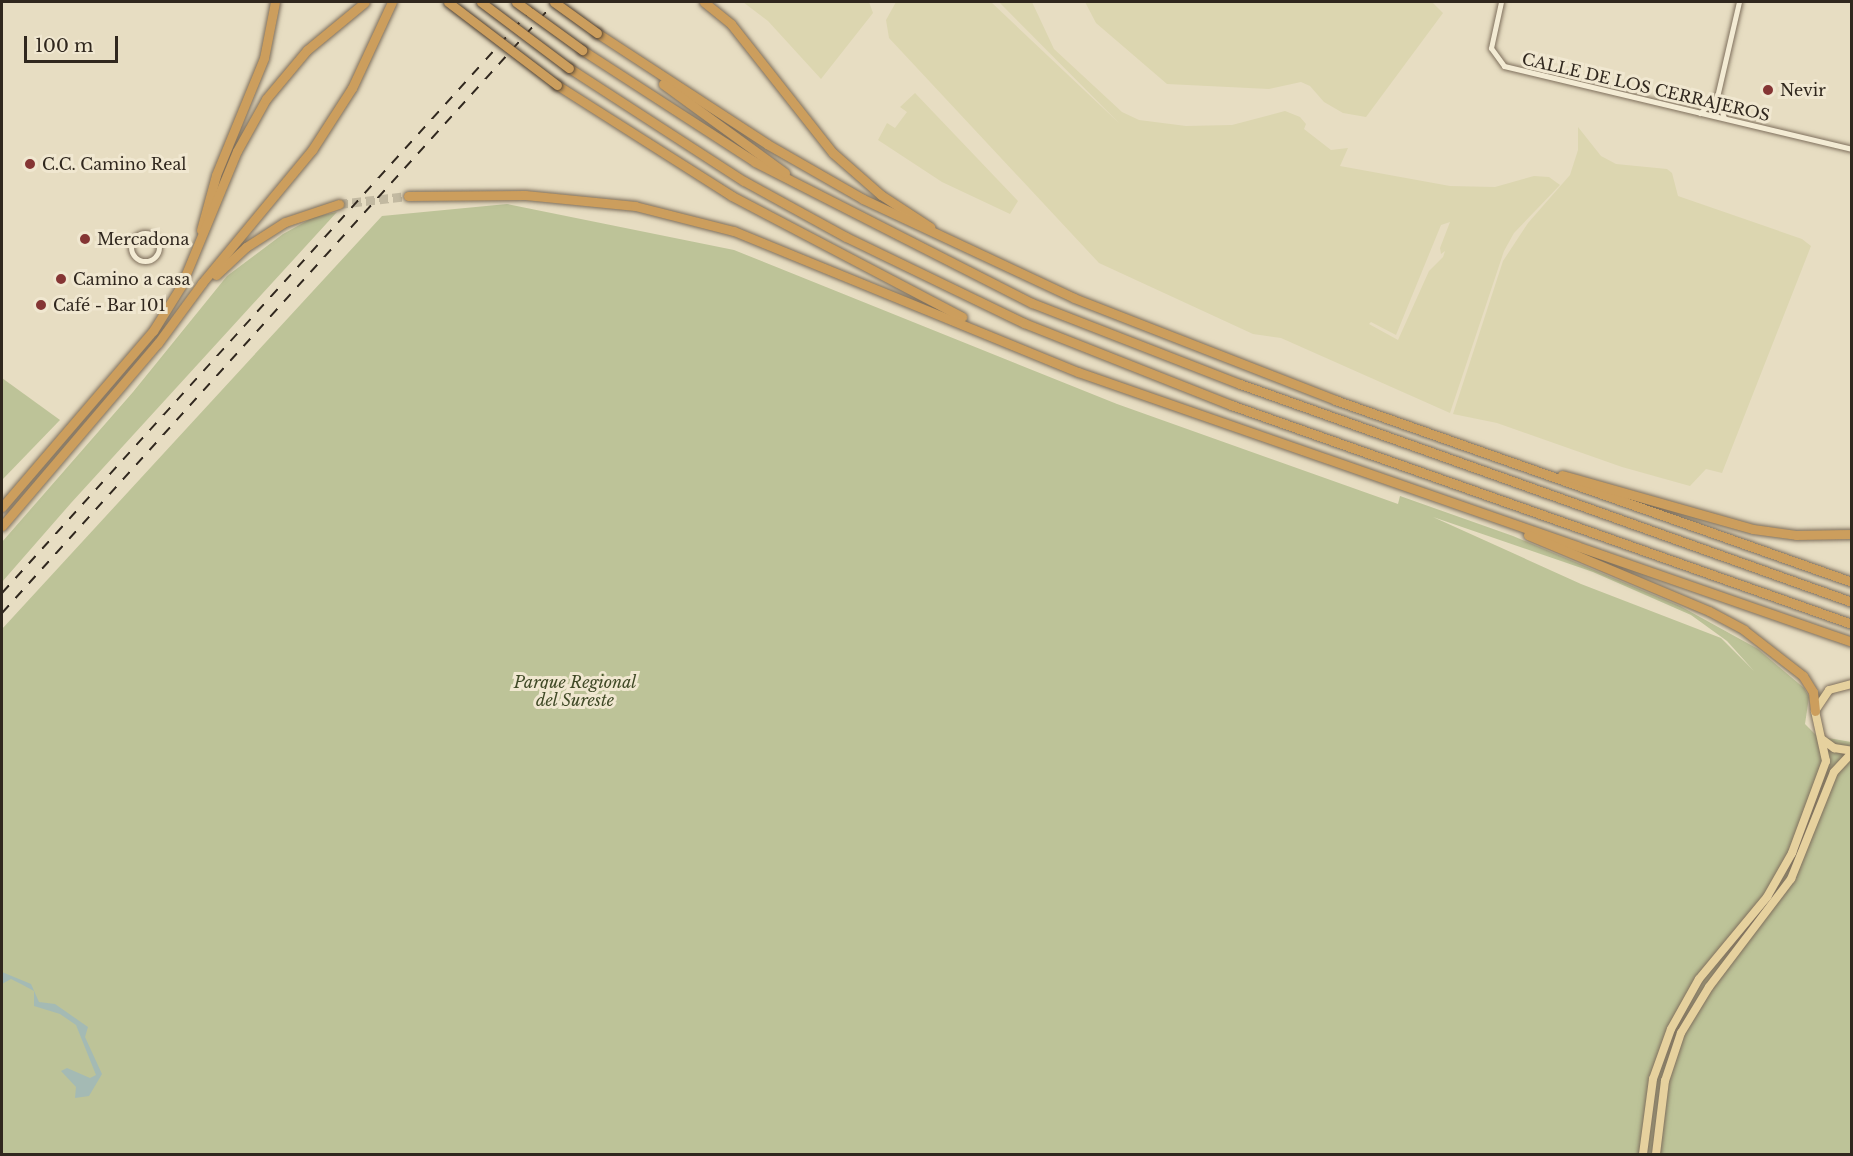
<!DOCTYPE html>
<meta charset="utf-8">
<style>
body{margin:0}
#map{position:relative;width:1853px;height:1156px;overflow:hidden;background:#e7ddc2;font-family:"Libre Baskerville",serif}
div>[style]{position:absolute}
.farmland>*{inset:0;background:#dcd6b0}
.green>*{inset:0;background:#bdc398}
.water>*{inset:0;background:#a4bab4}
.highway-tunnel>*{height:9px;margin-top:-4.5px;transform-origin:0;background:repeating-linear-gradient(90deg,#c2b9a1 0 9px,transparent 0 13.5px)}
.roads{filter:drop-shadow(0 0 2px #7e6f5c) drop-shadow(0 0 2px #7e6f5c)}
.street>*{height:5px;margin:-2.5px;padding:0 2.5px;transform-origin:2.5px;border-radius:2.5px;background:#f3ebd4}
.street>.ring{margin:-2.5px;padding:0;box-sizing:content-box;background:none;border:5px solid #f3ebd4;border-radius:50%}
.primary>*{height:8px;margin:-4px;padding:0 4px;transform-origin:4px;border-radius:4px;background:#e6d19e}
.highway>*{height:9px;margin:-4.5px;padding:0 4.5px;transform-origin:4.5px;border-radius:4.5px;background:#cc9e5d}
.rail>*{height:2px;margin-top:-1px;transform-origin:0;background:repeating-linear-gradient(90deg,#30271e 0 10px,transparent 0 20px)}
.bridges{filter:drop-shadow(0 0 2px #4d3e2f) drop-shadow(0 0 2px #4d3e2f)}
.highway-bridge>*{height:9px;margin:-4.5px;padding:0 4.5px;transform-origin:4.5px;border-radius:4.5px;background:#cc9e5d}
.dots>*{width:16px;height:16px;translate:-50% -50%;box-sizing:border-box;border:3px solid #f0e7d0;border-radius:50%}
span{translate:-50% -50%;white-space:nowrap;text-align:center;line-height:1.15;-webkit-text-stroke:6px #f0e7d0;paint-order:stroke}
.street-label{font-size:16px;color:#30271e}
.poi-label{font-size:16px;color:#30271e}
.left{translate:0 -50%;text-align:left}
.park-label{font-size:16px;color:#404a27;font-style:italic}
.frame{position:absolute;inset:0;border:3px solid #30271e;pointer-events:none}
.scale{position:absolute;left:24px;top:36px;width:94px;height:27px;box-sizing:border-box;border:3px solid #30271e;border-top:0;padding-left:8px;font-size:18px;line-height:21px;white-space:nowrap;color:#30271e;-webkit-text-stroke:4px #f0e7d0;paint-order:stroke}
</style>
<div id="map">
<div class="farmland">
<i style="clip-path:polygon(743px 2px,869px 2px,873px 13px,821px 79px,768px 21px)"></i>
<i style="clip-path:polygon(evenodd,896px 2px,991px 2px,1120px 124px,999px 2px,1032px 2px,1054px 49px,1122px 112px,1139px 120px,1186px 126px,1232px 125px,1285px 111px,1300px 117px,1306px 124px,1304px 129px,1331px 150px,1348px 148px,1340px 166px,1450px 186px,1495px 187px,1534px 176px,1549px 177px,1560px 185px,1514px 233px,1504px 251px,1450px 413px,1281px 338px,1253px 334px,1099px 263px,889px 38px,886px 20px,896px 2px,1450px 222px,1440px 248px,1441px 254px,1445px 251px,1443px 257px,1429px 271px,1398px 340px,1369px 324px,1371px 322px,1396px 335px,1441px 225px,1450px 222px)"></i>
<i style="clip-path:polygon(1085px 2px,1432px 2px,1443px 13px,1366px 117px,1343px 113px,1324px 102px,1310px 86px,1301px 82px,1269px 89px,1167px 84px,1096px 23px)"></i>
<i style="clip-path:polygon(915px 93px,1018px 201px,1010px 214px,942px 182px,878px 140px,887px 123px,895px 128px,907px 112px,900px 107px)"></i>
<i style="clip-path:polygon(1578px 127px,1601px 156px,1616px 164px,1667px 169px,1672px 173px,1678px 196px,1802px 239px,1811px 246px,1722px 473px,1706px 469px,1690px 486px,1622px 467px,1497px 423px,1453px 414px,1503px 261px,1528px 223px,1570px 175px,1578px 150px)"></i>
</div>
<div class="green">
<i style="clip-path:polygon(evenodd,507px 204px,734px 250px,1117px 404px,1398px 504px,1400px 496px,1513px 536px,1680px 606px,1758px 649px,1804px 688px,1809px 697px,1805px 724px,1817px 736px,1851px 742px,1851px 1154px,2px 1154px,2px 629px,382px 216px,507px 204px,1433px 517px,1593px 572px,1691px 615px,1727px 641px,1754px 671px,1721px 638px,1581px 584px,1433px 517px)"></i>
<i style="clip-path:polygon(337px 212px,71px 503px,2px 582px,2px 542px,133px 392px,227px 276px,283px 234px,314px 217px)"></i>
<i style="clip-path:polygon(2px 378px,60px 420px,2px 480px)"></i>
</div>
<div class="water">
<i style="clip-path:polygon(2px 972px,31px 984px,39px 1002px,55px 1004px,88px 1027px,85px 1037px,102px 1074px,89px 1096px,75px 1098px,76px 1087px,61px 1071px,67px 1068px,90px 1078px,96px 1075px,76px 1025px,60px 1014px,34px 1006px,34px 991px,21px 984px,11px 979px,2px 984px)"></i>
</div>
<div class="highway-tunnel">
<i style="left:339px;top:204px;width:69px;rotate:-6.6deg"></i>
</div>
<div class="roads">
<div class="street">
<i style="left:1501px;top:2px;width:47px;rotate:102.3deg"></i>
<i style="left:1491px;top:48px;width:22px;rotate:54deg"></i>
<i style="left:1504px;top:66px;width:358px;rotate:13.4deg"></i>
<i style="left:1700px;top:113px;width:22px;rotate:-43deg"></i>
<i style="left:1724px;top:118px;width:22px;rotate:-108deg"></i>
<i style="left:1717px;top:97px;width:98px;rotate:-77deg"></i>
<i class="ring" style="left:131px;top:233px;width:23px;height:23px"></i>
</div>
<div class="primary">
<i style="left:1823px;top:740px;width:14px;rotate:36deg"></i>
<i style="left:1834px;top:748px;width:18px;rotate:9deg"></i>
<i style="left:1643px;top:1154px;width:76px;rotate:-82.4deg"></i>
<i style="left:1653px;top:1079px;width:53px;rotate:-70.2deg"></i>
<i style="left:1671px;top:1029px;width:57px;rotate:-60.8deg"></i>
<i style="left:1699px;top:979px;width:107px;rotate:-50.3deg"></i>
<i style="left:1767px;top:897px;width:51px;rotate:-60.4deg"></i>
<i style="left:1792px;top:853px;width:98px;rotate:-69.7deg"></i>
<i style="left:1826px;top:761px;width:51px;rotate:-102.4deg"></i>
<i style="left:1815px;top:711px;width:25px;rotate:-56deg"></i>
<i style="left:1829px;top:690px;width:24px;rotate:-15deg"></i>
<i style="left:1656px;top:1154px;width:74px;rotate:-83deg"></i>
<i style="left:1665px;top:1081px;width:51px;rotate:-71.6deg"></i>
<i style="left:1681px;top:1033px;width:54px;rotate:-58.7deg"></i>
<i style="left:1709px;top:987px;width:136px;rotate:-52.8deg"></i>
<i style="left:1791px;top:879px;width:115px;rotate:-68.1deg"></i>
<i style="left:1834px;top:772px;width:26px;rotate:-47deg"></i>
</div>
<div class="highway">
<i style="left:704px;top:2px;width:35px;rotate:39deg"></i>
<i style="left:731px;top:24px;width:164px;rotate:51.7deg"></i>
<i style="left:833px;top:153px;width:64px;rotate:41.2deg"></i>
<i style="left:881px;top:195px;width:59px;rotate:33.1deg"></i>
<i style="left:597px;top:33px;width:203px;rotate:33.1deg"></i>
<i style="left:767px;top:144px;width:111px;rotate:29.8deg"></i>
<i style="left:863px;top:199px;width:233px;rotate:25.1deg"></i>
<i style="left:1074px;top:298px;width:280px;rotate:21.3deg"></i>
<i style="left:1335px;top:400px;width:548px;rotate:19.39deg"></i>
<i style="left:582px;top:50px;width:206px;rotate:32.9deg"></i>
<i style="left:755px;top:162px;width:311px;rotate:27deg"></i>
<i style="left:1032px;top:303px;width:223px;rotate:21.3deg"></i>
<i style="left:1240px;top:384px;width:650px;rotate:19.61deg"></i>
<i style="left:569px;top:68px;width:208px;rotate:32.9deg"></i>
<i style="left:744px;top:181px;width:116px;rotate:28.8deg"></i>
<i style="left:846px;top:237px;width:198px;rotate:25.8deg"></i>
<i style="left:1024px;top:323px;width:223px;rotate:21.6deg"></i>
<i style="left:1231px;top:405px;width:658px;rotate:19.43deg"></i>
<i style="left:663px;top:84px;width:151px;rotate:36.1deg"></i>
<i style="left:557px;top:85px;width:207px;rotate:32.4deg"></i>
<i style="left:732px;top:196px;width:260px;rotate:27.7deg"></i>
<i style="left:408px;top:196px;width:117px;rotate:-0.5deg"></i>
<i style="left:525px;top:195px;width:111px;rotate:5.7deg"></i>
<i style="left:635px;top:206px;width:102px;rotate:14.2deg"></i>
<i style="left:734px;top:231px;width:372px;rotate:22.3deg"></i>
<i style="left:1078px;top:372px;width:820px;rotate:19.23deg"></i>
<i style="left:201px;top:230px;width:57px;rotate:-74.7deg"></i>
<i style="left:216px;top:175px;width:126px;rotate:-67.7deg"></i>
<i style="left:264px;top:58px;width:57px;rotate:-78.9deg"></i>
<i style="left:216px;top:275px;width:41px;rotate:-43deg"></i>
<i style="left:246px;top:247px;width:46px;rotate:-32.7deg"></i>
<i style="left:285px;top:222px;width:57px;rotate:-18.4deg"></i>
<i style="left:1562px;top:475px;width:198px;rotate:15.8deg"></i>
<i style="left:1753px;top:529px;width:43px;rotate:7.9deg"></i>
<i style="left:1796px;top:535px;width:56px;rotate:-1deg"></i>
<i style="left:2px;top:507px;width:232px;rotate:-49.4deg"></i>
<i style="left:153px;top:331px;width:53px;rotate:-58.1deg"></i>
<i style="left:181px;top:286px;width:146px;rotate:-67.5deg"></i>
<i style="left:237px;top:151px;width:60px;rotate:-60.9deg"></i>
<i style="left:266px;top:99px;width:64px;rotate:-50.1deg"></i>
<i style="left:307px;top:50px;width:75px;rotate:-39.6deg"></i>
<i style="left:2px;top:526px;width:240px;rotate:-49.6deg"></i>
<i style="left:158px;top:343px;width:74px;rotate:-53.7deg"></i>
<i style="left:202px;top:283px;width:173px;rotate:-50.4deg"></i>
<i style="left:312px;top:150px;width:74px;rotate:-57.2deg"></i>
<i style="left:352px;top:88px;width:95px;rotate:-65.1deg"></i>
<i style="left:1528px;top:535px;width:196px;rotate:22.8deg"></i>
<i style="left:1709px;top:611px;width:40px;rotate:28deg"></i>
<i style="left:1744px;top:630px;width:75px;rotate:37.9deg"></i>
<i style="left:1803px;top:676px;width:19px;rotate:58deg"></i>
<i style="left:1813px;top:692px;width:19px;rotate:84deg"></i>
</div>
</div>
<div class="rail">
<i style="left:2px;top:593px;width:798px;rotate:-47.79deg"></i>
<i style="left:2px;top:613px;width:824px;rotate:-47.85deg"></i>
</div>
<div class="bridges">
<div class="highway-bridge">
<i style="left:448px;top:2px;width:137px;rotate:37.3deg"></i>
<i style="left:481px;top:2px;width:110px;rotate:36.9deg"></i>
<i style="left:516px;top:2px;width:82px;rotate:36deg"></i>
<i style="left:554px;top:2px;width:53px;rotate:35.8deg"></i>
</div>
</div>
<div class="dots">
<i style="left:1768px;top:90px;background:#853534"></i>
<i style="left:30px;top:164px;background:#853534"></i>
<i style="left:85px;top:239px;background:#853534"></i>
<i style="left:61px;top:279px;background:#853534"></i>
<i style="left:41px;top:305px;background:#853534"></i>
</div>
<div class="street-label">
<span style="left:1646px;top:87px;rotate:13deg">CALLE DE LOS CERRAJEROS</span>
</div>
<div class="poi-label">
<span class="left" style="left:1780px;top:90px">Nevir</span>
<span class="left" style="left:42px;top:164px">C.C. Camino Real</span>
<span class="left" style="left:97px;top:239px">Mercadona</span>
<span class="left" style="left:73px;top:279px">Camino a casa</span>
<span class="left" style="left:53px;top:305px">Café - Bar 101</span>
</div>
<div class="park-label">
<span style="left:575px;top:691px">Parque Regional<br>del Sureste</span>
</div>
<div class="frame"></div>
<div class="scale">100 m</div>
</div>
